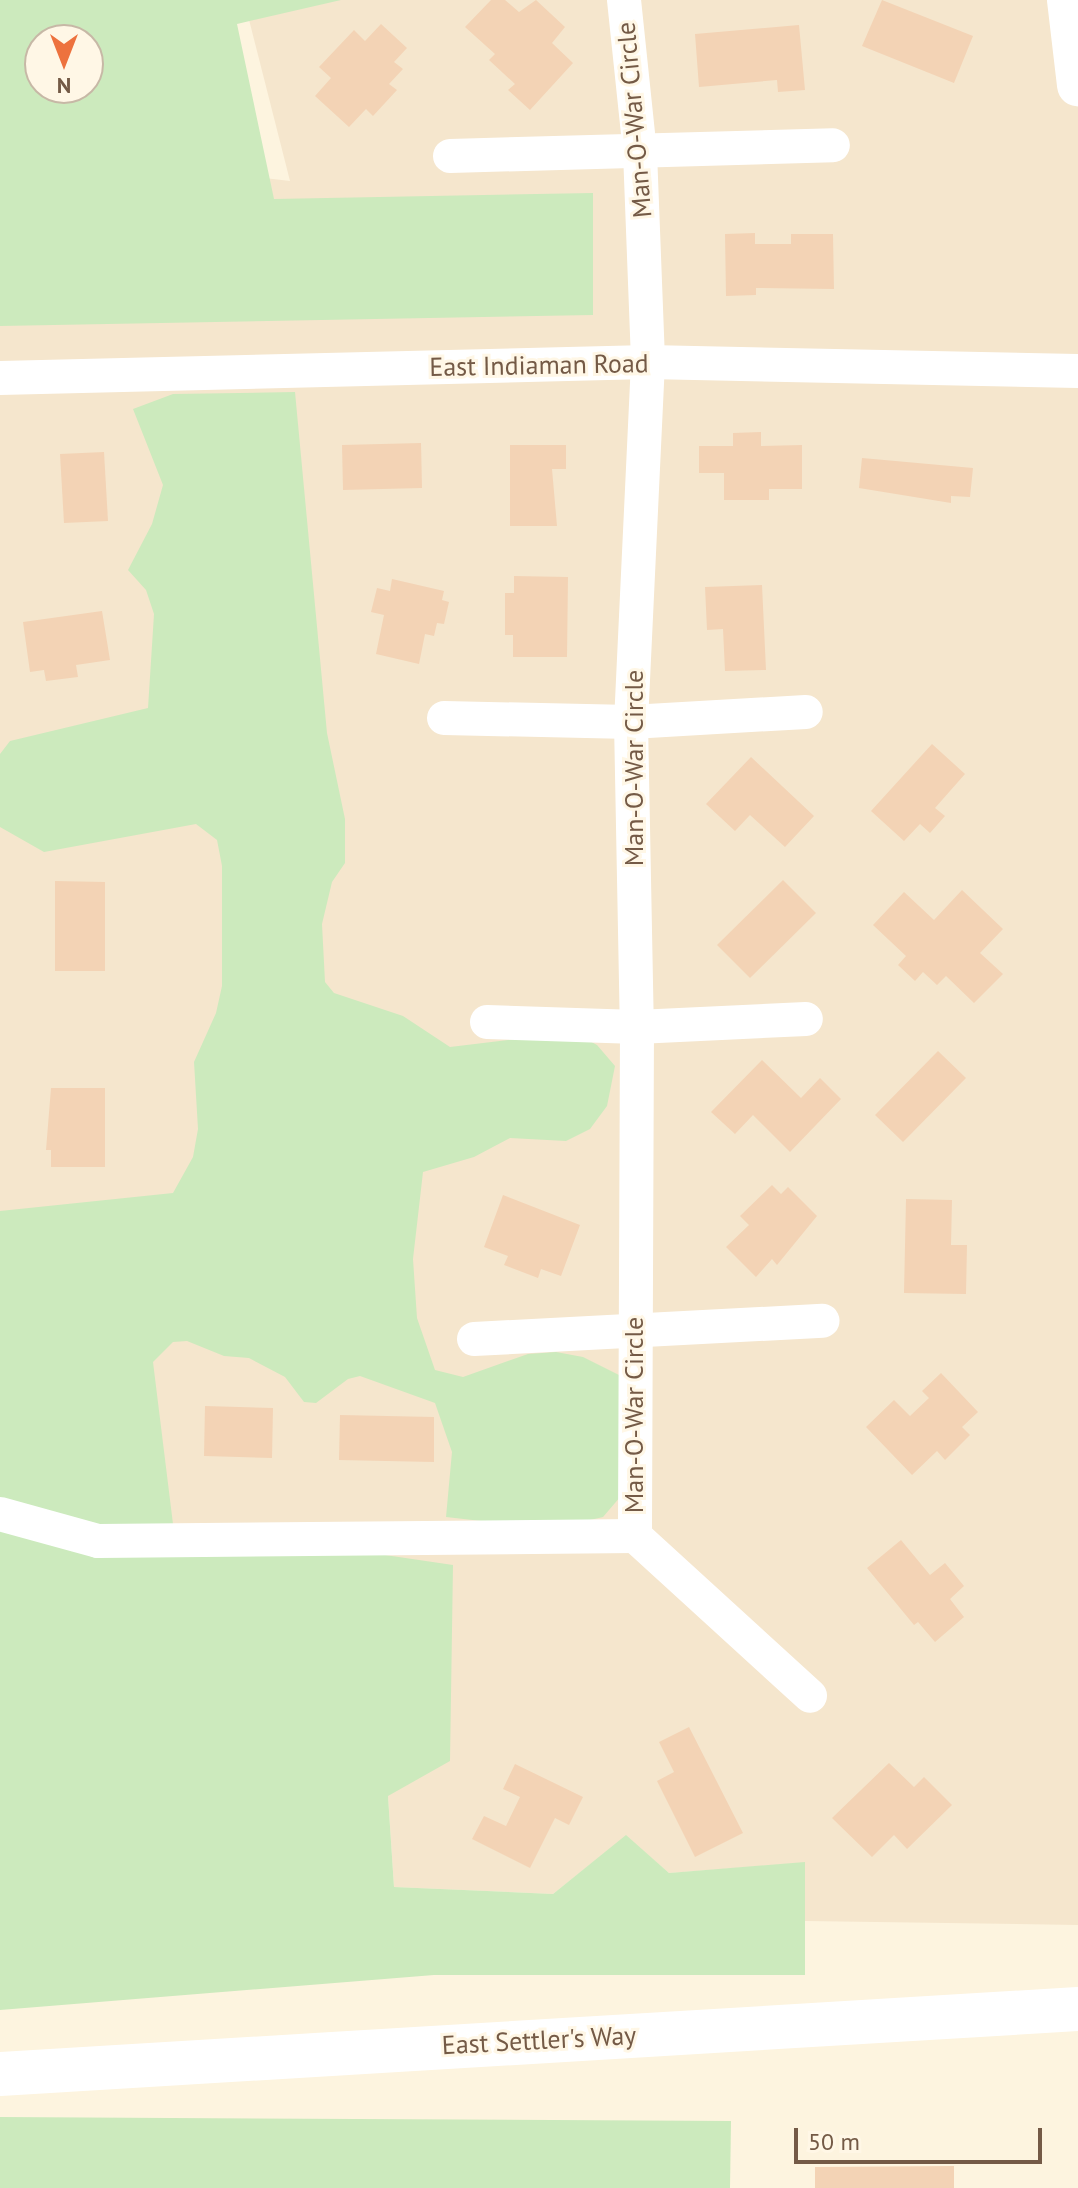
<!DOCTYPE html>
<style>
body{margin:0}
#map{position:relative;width:1078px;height:2188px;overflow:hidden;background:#fdf4df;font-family:"PT Sans",sans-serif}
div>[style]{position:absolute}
.residential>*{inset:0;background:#f5e6cd}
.green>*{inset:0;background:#cceabd}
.building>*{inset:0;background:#f3d3b5}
.minor>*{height:34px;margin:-17px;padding:0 17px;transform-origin:17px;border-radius:17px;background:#fff}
.tertiary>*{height:42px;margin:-21px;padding:0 21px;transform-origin:21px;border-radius:21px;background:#fff}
.secondary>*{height:44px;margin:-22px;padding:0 22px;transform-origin:22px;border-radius:22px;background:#fff}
span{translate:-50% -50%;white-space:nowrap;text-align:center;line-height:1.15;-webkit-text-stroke:6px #fff7e6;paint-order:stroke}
.street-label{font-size:26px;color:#745a46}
.north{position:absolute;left:24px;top:24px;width:80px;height:80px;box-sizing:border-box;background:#fff7e6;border:2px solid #c7b8a6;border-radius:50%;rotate:180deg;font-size:22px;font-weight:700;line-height:32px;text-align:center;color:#745a46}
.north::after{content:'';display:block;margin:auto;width:28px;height:36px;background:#ed723e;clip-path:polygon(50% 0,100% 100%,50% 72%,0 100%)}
.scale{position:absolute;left:794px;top:2128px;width:248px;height:36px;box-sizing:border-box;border:4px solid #745a46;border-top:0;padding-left:10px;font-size:24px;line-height:28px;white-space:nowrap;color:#745a46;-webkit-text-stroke:6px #fff7e6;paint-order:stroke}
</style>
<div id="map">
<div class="residential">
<i style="clip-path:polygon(244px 0,1078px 0,1078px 1925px,805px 1921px,804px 1863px,669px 1873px,626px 1836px,553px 1894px,394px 1887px,388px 1796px,173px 1524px,0 1223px,0 147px,290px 181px)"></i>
</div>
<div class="green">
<i style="clip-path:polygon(evenodd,0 0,341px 0,237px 24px,274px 199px,593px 193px,593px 315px,0 326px,0 0,88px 40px,88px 88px,40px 88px,40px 40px,88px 40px)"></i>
<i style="clip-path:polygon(295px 392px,327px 733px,345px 819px,345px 863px,332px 882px,322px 924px,325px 982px,334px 993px,403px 1016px,450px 1047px,573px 1032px,597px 1045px,615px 1066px,607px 1106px,590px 1129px,566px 1141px,510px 1138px,474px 1157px,423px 1172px,413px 1259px,417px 1318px,435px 1370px,463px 1377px,528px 1354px,556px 1352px,583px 1357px,621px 1376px,621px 1496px,603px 1517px,551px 1529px,446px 1517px,452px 1452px,435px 1403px,360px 1376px,348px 1379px,316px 1403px,304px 1402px,285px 1377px,249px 1358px,224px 1356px,187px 1341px,173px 1342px,153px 1362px,173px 1524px,453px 1565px,450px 1761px,388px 1796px,394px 1887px,553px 1894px,626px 1835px,669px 1873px,805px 1862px,805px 1975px,434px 1975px,0 2010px,0 1211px,173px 1193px,193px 1157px,198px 1129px,194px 1062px,216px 1013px,222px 986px,222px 866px,217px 840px,196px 824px,44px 852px,0 827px,0 754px,10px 741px,148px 708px,154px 614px,146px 590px,128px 570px,152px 524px,163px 485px,133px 409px,173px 394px)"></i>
<i style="clip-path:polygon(0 2117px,731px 2121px,730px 2188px,0 2188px)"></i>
</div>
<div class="building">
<i style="clip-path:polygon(491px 0,505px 0,519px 12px,536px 0,565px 27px,552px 43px,573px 63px,530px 110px,508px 90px,515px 84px,489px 60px,495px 54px,465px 27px)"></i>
<i style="clip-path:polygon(882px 0,973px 36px,954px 83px,862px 46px)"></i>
<i style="clip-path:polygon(381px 24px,407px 48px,394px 62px,403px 69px,389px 84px,397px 90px,373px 116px,366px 109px,349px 127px,315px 96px,331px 78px,319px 67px,354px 30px,365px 41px)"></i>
<i style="clip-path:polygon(799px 25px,805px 90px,778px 92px,777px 80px,699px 87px,695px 34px)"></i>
<i style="clip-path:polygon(755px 233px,755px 244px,791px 244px,791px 234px,833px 234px,834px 289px,756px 288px,756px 295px,726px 296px,725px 234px)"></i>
<i style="clip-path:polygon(761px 432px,761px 446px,802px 445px,802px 489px,769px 489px,769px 500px,724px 500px,724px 473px,699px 473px,699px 446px,733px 446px,733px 433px)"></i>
<i style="clip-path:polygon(421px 443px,422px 488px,343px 490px,342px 445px)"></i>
<i style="clip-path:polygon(510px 445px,566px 445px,566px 469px,552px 469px,557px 526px,510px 526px)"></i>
<i style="clip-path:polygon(104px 452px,108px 521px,64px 523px,60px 454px)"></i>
<i style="clip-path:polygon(862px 458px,973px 468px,970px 497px,951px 496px,951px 503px,859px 488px)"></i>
<i style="clip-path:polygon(514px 576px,568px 577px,567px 657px,513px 657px,513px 635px,505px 635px,505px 593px,514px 593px)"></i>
<i style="clip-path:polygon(392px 579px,444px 591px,442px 600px,449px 602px,444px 624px,437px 623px,434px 636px,425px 634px,419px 664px,376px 654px,384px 615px,371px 612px,377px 588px,390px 591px)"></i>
<i style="clip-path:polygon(762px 585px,766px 670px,725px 671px,723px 629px,707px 630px,705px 587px)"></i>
<i style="clip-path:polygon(102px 611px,110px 660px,76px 665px,78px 677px,46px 681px,44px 670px,30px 672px,23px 622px)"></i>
<i style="clip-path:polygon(932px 744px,965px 774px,935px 808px,945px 816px,930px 833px,920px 824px,904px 841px,871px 811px)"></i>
<i style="clip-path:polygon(751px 757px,814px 816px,785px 847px,750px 815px,735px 831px,706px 804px)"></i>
<i style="clip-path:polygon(783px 880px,816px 913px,750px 978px,717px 945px)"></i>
<i style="clip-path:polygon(55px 881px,105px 882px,105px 971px,55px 971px)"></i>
<i style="clip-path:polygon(962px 890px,1003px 929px,980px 953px,1003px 974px,974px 1003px,946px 976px,937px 985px,923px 972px,915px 981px,898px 965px,906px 956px,873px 925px,904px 892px,934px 920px)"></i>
<i style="clip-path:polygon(938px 1051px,966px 1078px,903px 1142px,875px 1115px)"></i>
<i style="clip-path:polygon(762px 1060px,801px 1098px,820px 1078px,841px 1099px,790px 1152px,753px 1115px,735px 1134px,711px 1112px)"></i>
<i style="clip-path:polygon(51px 1088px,105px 1088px,105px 1167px,51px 1167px,51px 1150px,46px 1150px)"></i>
<i style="clip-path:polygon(772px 1185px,781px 1194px,788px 1187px,817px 1216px,777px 1265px,772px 1259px,756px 1277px,726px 1247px,749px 1225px,740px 1216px)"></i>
<i style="clip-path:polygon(503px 1195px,580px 1225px,561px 1276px,541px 1269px,538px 1278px,504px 1265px,508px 1256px,484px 1247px)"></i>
<i style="clip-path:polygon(906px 1199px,952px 1200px,951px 1245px,967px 1245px,966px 1294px,904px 1293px)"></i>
<i style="clip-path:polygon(941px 1373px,978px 1412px,962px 1427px,970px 1435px,945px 1460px,937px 1451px,912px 1475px,866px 1427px,894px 1400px,910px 1416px,929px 1398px,922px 1391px)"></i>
<i style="clip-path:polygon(205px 1406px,273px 1408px,272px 1458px,204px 1456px)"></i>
<i style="clip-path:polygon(340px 1415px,434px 1417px,434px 1462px,339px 1460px)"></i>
<i style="clip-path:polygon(901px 1540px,930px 1575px,945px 1563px,964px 1586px,950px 1599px,964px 1617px,935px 1642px,918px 1622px,914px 1625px,867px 1568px)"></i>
<i style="clip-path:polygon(689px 1727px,743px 1833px,695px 1857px,657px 1781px,674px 1772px,659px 1742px)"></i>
<i style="clip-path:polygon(889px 1763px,914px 1787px,924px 1777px,952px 1805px,907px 1849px,894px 1835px,872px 1857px,832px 1818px)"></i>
<i style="clip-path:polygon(515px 1764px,583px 1797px,569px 1825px,555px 1818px,530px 1868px,472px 1839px,484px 1816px,506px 1826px,520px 1797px,503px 1789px)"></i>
<i style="clip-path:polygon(954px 2166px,954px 2188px,815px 2188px,815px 2167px)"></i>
</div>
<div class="minor">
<i style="left:624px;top:0;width:153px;rotate:84deg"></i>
<i style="left:640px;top:152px;width:210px;rotate:87.8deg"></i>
<i style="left:648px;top:362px;width:360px;rotate:92.7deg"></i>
<i style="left:631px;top:722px;width:305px;rotate:88.9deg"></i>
<i style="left:637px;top:1027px;width:509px;rotate:90.23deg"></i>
<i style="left:450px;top:156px;width:383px;rotate:-1.6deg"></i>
<i style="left:0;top:378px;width:648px;rotate:-1.41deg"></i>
<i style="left:648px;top:362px;width:430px;rotate:1.2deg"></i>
<i style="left:444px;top:718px;width:187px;rotate:1.2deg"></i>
<i style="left:631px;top:722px;width:175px;rotate:-3.3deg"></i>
<i style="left:487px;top:1022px;width:150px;rotate:1.9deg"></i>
<i style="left:637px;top:1027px;width:169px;rotate:-2.7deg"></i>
<i style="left:474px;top:1339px;width:349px;rotate:-3deg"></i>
<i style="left:0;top:1514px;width:102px;rotate:15.4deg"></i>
<i style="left:98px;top:1541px;width:537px;rotate:-0.53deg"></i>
<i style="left:635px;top:1536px;width:237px;rotate:42.4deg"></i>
</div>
<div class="tertiary">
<i style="left:1068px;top:0;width:86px;rotate:83.3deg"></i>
</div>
<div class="secondary">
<i style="left:0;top:2074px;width:1080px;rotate:-3.45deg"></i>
</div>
<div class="street-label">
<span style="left:634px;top:120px;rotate:-95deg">Man-O-War Circle</span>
<span style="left:539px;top:365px;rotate:-1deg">East Indiaman Road</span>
<span style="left:634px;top:768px;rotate:-90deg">Man-O-War Circle</span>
<span style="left:634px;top:1415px;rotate:-90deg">Man-O-War Circle</span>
<span style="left:539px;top:2040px;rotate:-3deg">East Settler's Way</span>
</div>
<div class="north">N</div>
<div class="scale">50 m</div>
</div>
